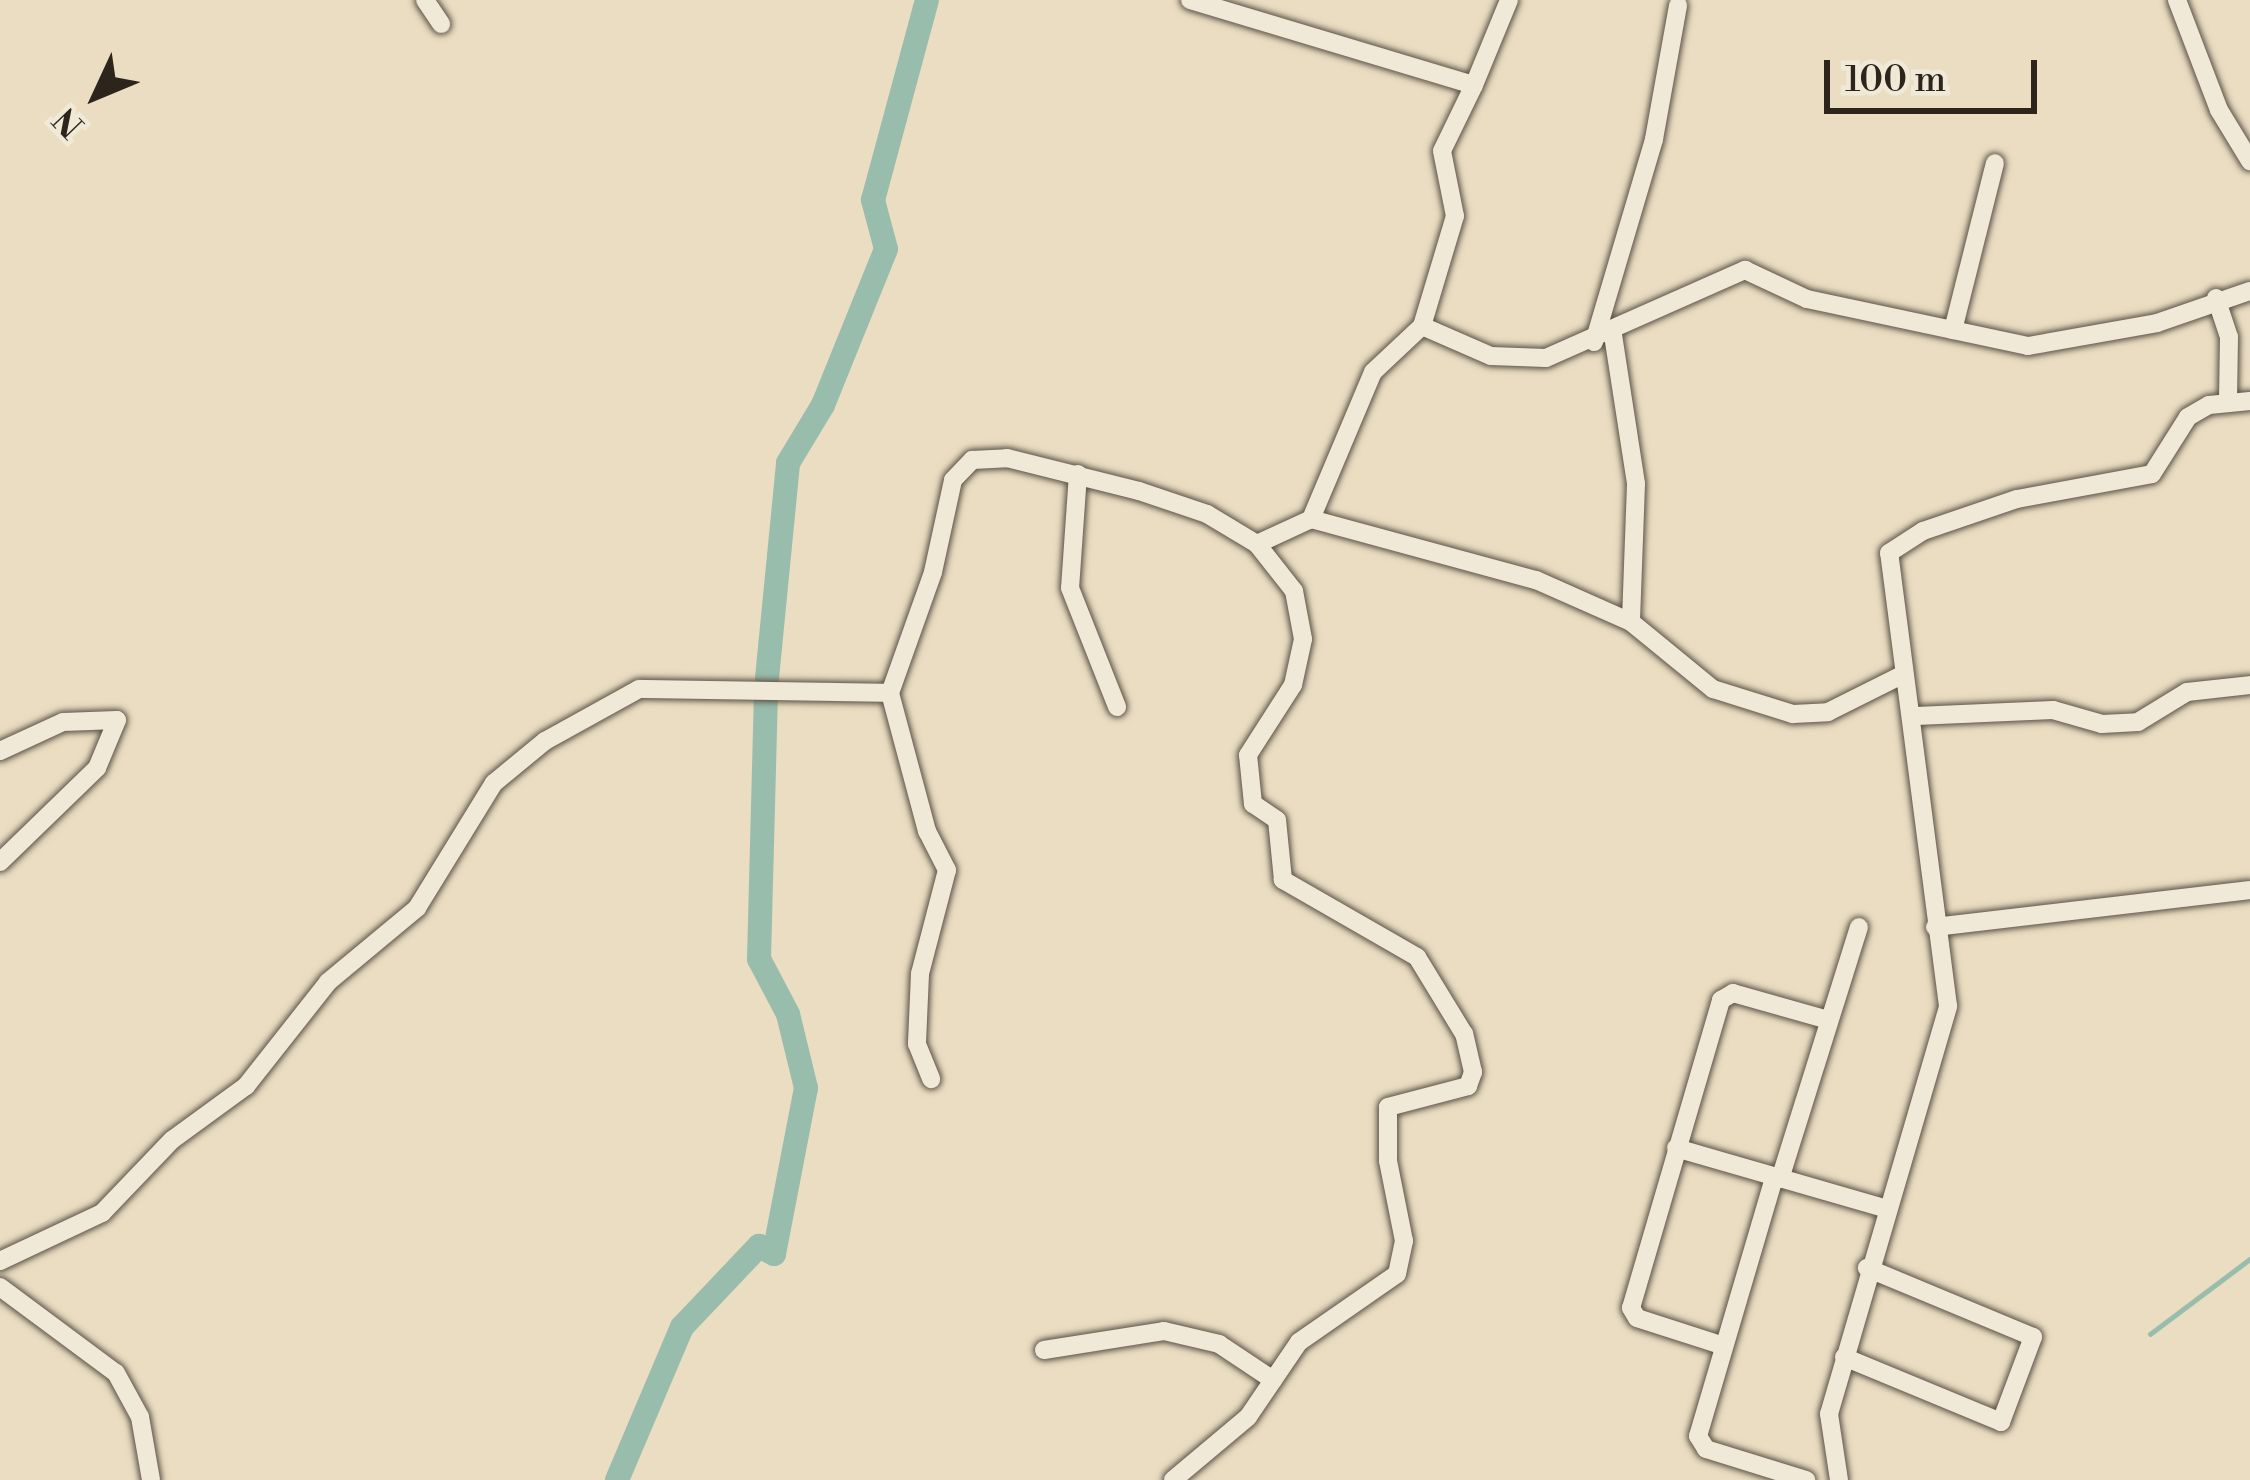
<!DOCTYPE html>
<style>
body{margin:0}
#map{position:relative;width:2250px;height:1480px;overflow:hidden;background:#eaddc2;font-family:"Libre Bodoni",serif}
div>[style]{position:absolute}
.stream>*{height:4.5px;margin:-2.25px;padding:0 2.25px;transform-origin:2.25px;border-radius:2.25px;background:#99bdac}
.river>*{height:24px;margin:-12px;padding:0 12px;transform-origin:12px;border-radius:12px;background:#99bdac}
.roads{filter:drop-shadow(0 0 3px #5c5246) drop-shadow(0 0 3px #5c5246)}
.minor>*{height:18px;margin:-9px;padding:0 9px;transform-origin:9px;border-radius:9px;background:#f1e9d7}
span{translate:-50% -50%;white-space:nowrap;text-align:center;line-height:1.15;-webkit-text-stroke:12px #f1e9d7;paint-order:stroke}
.north{position:absolute;left:36px;top:36px;width:120px;height:120px;-webkit-text-stroke:9px #f1e9d7;paint-order:stroke;rotate:226deg;font-size:33px;font-weight:700;line-height:48px;text-align:center;color:#2d241c}
.north::after{content:'';display:block;margin:auto;width:42px;height:54px;background:#2d241c;clip-path:polygon(50% 0,100% 100%,50% 72%,0 100%)}
.scale{position:absolute;left:1824px;top:60px;width:213px;height:54px;box-sizing:border-box;border:6px solid #2d241c;border-top:0;padding-left:15px;font-size:36px;line-height:42px;white-space:nowrap;color:#2d241c;-webkit-text-stroke:9px #f1e9d7;paint-order:stroke}
</style>
<div id="map">
<div class="stream">
<i style="left:2150px;top:1334px;width:125px;rotate:-36.9deg"></i>
</div>
<div class="river">
<i style="left:767px;top:678px;width:216px;rotate:-84.4deg"></i>
<i style="left:788px;top:463px;width:68px;rotate:-58.9deg"></i>
<i style="left:823px;top:405px;width:168px;rotate:-68deg"></i>
<i style="left:886px;top:249px;width:51px;rotate:-104.9deg"></i>
<i style="left:873px;top:200px;width:207px;rotate:-74.9deg"></i>
<i style="left:617px;top:1480px;width:166px;rotate:-67deg"></i>
<i style="left:682px;top:1327px;width:112px;rotate:-46.5deg"></i>
<i style="left:759px;top:1246px;width:17px;rotate:28deg"></i>
<i style="left:774px;top:1254px;width:169px;rotate:-79.1deg"></i>
<i style="left:806px;top:1088px;width:76px;rotate:-103.7deg"></i>
<i style="left:788px;top:1014px;width:62px;rotate:-117.8deg"></i>
<i style="left:759px;top:959px;width:262px;rotate:-88.5deg"></i>
</div>
<div class="roads">
<div class="minor">
<i style="left:425px;top:0;width:29px;rotate:56deg"></i>
<i style="left:1190px;top:0;width:296px;rotate:16.7deg"></i>
<i style="left:1474px;top:85px;width:73px;rotate:115.9deg"></i>
<i style="left:1442px;top:151px;width:66px;rotate:78.7deg"></i>
<i style="left:1455px;top:216px;width:115px;rotate:106.7deg"></i>
<i style="left:1422px;top:326px;width:67px;rotate:136.8deg"></i>
<i style="left:1373px;top:372px;width:160px;rotate:112.9deg"></i>
<i style="left:2177px;top:0;width:118px;rotate:69.1deg"></i>
<i style="left:2219px;top:110px;width:60px;rotate:58.7deg"></i>
<i style="left:1474px;top:85px;width:92px;rotate:-67.6deg"></i>
<i style="left:2216px;top:298px;width:41px;rotate:71.6deg"></i>
<i style="left:2229px;top:337px;width:66px;rotate:90.9deg"></i>
<i style="left:1422px;top:326px;width:75px;rotate:23.5deg"></i>
<i style="left:1491px;top:356px;width:55px;rotate:2.1deg"></i>
<i style="left:1546px;top:358px;width:218px;rotate:-23.9deg"></i>
<i style="left:1745px;top:270px;width:68px;rotate:25.1deg"></i>
<i style="left:1807px;top:299px;width:226px;rotate:12deg"></i>
<i style="left:2028px;top:346px;width:131px;rotate:-10.1deg"></i>
<i style="left:2157px;top:323px;width:98px;rotate:-19deg"></i>
<i style="left:1953px;top:330px;width:172px;rotate:-75.9deg"></i>
<i style="left:1613px;top:335px;width:151px;rotate:81.2deg"></i>
<i style="left:1636px;top:484px;width:138px;rotate:92.1deg"></i>
<i style="left:1594px;top:342px;width:212px;rotate:-73.5deg"></i>
<i style="left:1654px;top:139px;width:136px;rotate:-79.8deg"></i>
<i style="left:1078px;top:474px;width:114px;rotate:94deg"></i>
<i style="left:1070px;top:588px;width:128px;rotate:68.4deg"></i>
<i style="left:890px;top:693px;width:143px;rotate:75deg"></i>
<i style="left:927px;top:831px;width:44px;rotate:62.9deg"></i>
<i style="left:947px;top:870px;width:107px;rotate:104.6deg"></i>
<i style="left:920px;top:974px;width:70px;rotate:92.5deg"></i>
<i style="left:917px;top:1044px;width:38px;rotate:68deg"></i>
<i style="left:1916px;top:716px;width:137px;rotate:-2.5deg"></i>
<i style="left:2053px;top:710px;width:51px;rotate:15.9deg"></i>
<i style="left:2102px;top:724px;width:36px;rotate:-3deg"></i>
<i style="left:2138px;top:722px;width:57px;rotate:-31.5deg"></i>
<i style="left:2187px;top:692px;width:63px;rotate:-6.3deg"></i>
<i style="left:0;top:751px;width:69px;rotate:-24.7deg"></i>
<i style="left:63px;top:722px;width:54px;rotate:-2.1deg"></i>
<i style="left:117px;top:720px;width:52px;rotate:112.6deg"></i>
<i style="left:97px;top:768px;width:135px;rotate:135.9deg"></i>
<i style="left:1935px;top:927px;width:317px;rotate:-6.7deg"></i>
<i style="left:1676px;top:1148px;width:216px;rotate:16.1deg"></i>
<i style="left:1774px;top:1178px;width:269px;rotate:106.4deg"></i>
<i style="left:1698px;top:1436px;width:15px;rotate:58deg"></i>
<i style="left:1706px;top:1449px;width:105px;rotate:17.2deg"></i>
<i style="left:1780px;top:1179px;width:264px;rotate:-72.6deg"></i>
<i style="left:0;top:1261px;width:113px;rotate:-25.2deg"></i>
<i style="left:102px;top:1213px;width:101px;rotate:-46.2deg"></i>
<i style="left:172px;top:1140px;width:92px;rotate:-36.1deg"></i>
<i style="left:246px;top:1086px;width:132px;rotate:-51.7deg"></i>
<i style="left:328px;top:982px;width:116px;rotate:-39.7deg"></i>
<i style="left:417px;top:908px;width:147px;rotate:-58.4deg"></i>
<i style="left:494px;top:783px;width:66px;rotate:-39.5deg"></i>
<i style="left:545px;top:741px;width:107px;rotate:-29deg"></i>
<i style="left:639px;top:689px;width:251px;rotate:0.9deg"></i>
<i style="left:890px;top:693px;width:128px;rotate:-70.4deg"></i>
<i style="left:933px;top:572px;width:94px;rotate:-77.7deg"></i>
<i style="left:953px;top:480px;width:28px;rotate:-46deg"></i>
<i style="left:972px;top:460px;width:35px;rotate:-3deg"></i>
<i style="left:1007px;top:458px;width:136px;rotate:14deg"></i>
<i style="left:1139px;top:491px;width:72px;rotate:18.7deg"></i>
<i style="left:1207px;top:514px;width:58px;rotate:31deg"></i>
<i style="left:1257px;top:544px;width:60px;rotate:-24.8deg"></i>
<i style="left:1311px;top:519px;width:233px;rotate:15.2deg"></i>
<i style="left:1536px;top:580px;width:104px;rotate:23.9deg"></i>
<i style="left:1631px;top:622px;width:106px;rotate:39.3deg"></i>
<i style="left:1713px;top:689px;width:84px;rotate:17.4deg"></i>
<i style="left:1793px;top:714px;width:35px;rotate:-3deg"></i>
<i style="left:1828px;top:712px;width:85px;rotate:-26.6deg"></i>
<i style="left:0;top:1287px;width:144px;rotate:36.6deg"></i>
<i style="left:116px;top:1373px;width:50px;rotate:61.4deg"></i>
<i style="left:140px;top:1417px;width:64px;rotate:80.1deg"></i>
<i style="left:1724px;top:1346px;width:91px;rotate:-162.2deg"></i>
<i style="left:1637px;top:1318px;width:12px;rotate:-121deg"></i>
<i style="left:1631px;top:1308px;width:321px;rotate:-73.7deg"></i>
<i style="left:1721px;top:1000px;width:14px;rotate:-30deg"></i>
<i style="left:1733px;top:993px;width:96px;rotate:15.8deg"></i>
<i style="left:1044px;top:1350px;width:121px;rotate:-9deg"></i>
<i style="left:1164px;top:1331px;width:57px;rotate:13.3deg"></i>
<i style="left:1219px;top:1344px;width:65px;rotate:33.7deg"></i>
<i style="left:1844px;top:1357px;width:170px;rotate:22.5deg"></i>
<i style="left:2001px;top:1422px;width:91px;rotate:-69.4deg"></i>
<i style="left:2033px;top:1337px;width:180px;rotate:-157.4deg"></i>
<i style="left:1173px;top:1480px;width:98px;rotate:-40deg"></i>
<i style="left:1248px;top:1417px;width:91px;rotate:-55.8deg"></i>
<i style="left:1299px;top:1342px;width:119px;rotate:-34.8deg"></i>
<i style="left:1397px;top:1274px;width:34px;rotate:-78deg"></i>
<i style="left:1404px;top:1241px;width:82px;rotate:-101.3deg"></i>
<i style="left:1388px;top:1161px;width:54px;rotate:-90deg"></i>
<i style="left:1388px;top:1107px;width:83px;rotate:-14.7deg"></i>
<i style="left:1468px;top:1086px;width:15px;rotate:-70deg"></i>
<i style="left:1473px;top:1072px;width:39px;rotate:-103deg"></i>
<i style="left:1464px;top:1034px;width:90px;rotate:-121.4deg"></i>
<i style="left:1417px;top:957px;width:155px;rotate:-150.1deg"></i>
<i style="left:1283px;top:880px;width:60px;rotate:-95.7deg"></i>
<i style="left:1277px;top:820px;width:29px;rotate:-146deg"></i>
<i style="left:1253px;top:804px;width:49px;rotate:-95.8deg"></i>
<i style="left:1248px;top:755px;width:83px;rotate:-57.3deg"></i>
<i style="left:1293px;top:685px;width:47px;rotate:-77.7deg"></i>
<i style="left:1303px;top:639px;width:49px;rotate:-100.6deg"></i>
<i style="left:1294px;top:591px;width:60px;rotate:-128.2deg"></i>
<i style="left:1839px;top:1480px;width:67px;rotate:-98.6deg"></i>
<i style="left:1829px;top:1414px;width:425px;rotate:-73.7deg"></i>
<i style="left:1948px;top:1006px;width:457px;rotate:-97.4deg"></i>
<i style="left:1889px;top:553px;width:40px;rotate:-32.9deg"></i>
<i style="left:1923px;top:531px;width:99px;rotate:-18.8deg"></i>
<i style="left:2017px;top:499px;width:137px;rotate:-10.5deg"></i>
<i style="left:2152px;top:474px;width:67px;rotate:-57.7deg"></i>
<i style="left:2188px;top:417px;width:24px;rotate:-30deg"></i>
<i style="left:2209px;top:405px;width:41px;rotate:-5.6deg"></i>
</div>
</div>
<div class="north">N</div>
<div class="scale">100 m</div>
</div>
